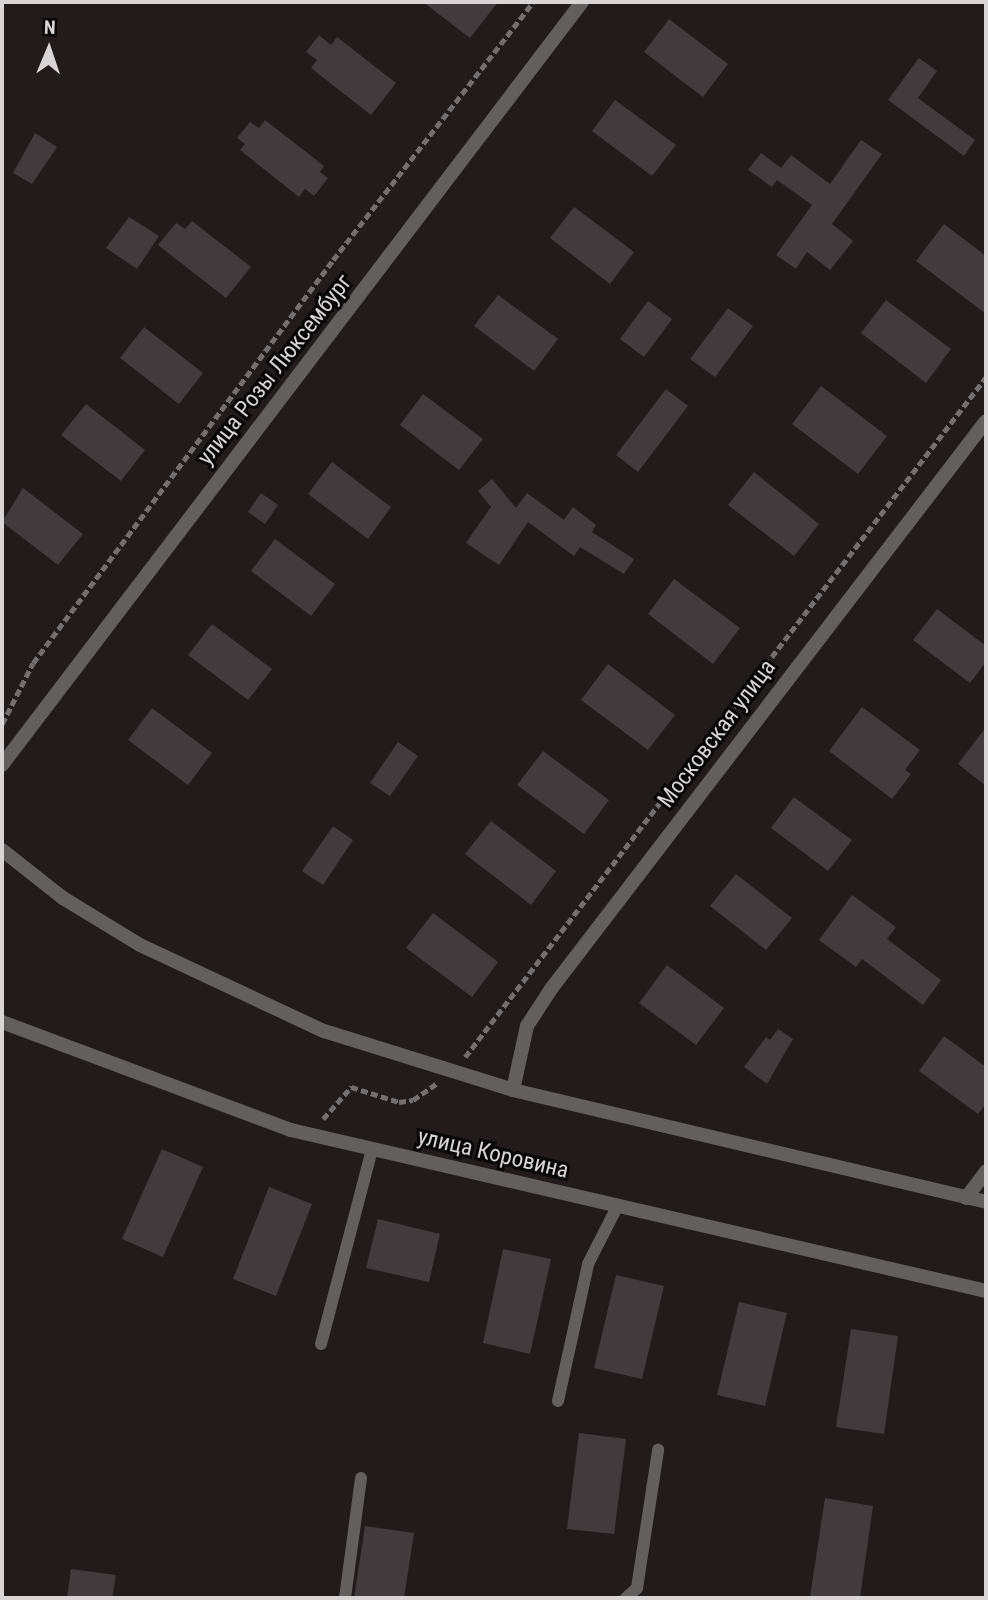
<!DOCTYPE html>
<meta charset="utf-8">
<style>
body{margin:0}
#map{position:relative;width:988px;height:1600px;overflow:hidden;background:#211b1c;font-family:"Roboto Condensed",sans-serif}
div>[style]{position:absolute}
.building>*{inset:0;background:#413b3e}
.path>*{height:4.5px;margin-top:-2.25px;transform-origin:0;background:repeating-linear-gradient(90deg,#736e6f 0 7px,transparent 0 10.5px)}
.lane>*{height:12px;margin:-6px;padding:0 6px;transform-origin:6px;border-radius:6px;background:#635f5e}
.street>*{height:14px;margin:-7px;padding:0 7px;transform-origin:7px;border-radius:7px;background:#635f5e}
span{translate:-50% -50%;white-space:nowrap;text-align:center;line-height:1.15;-webkit-text-stroke:6px #090607;paint-order:stroke}
.street-label{font-size:23px;color:#d9d4d5}
.frame{position:absolute;inset:0;border:4px solid #d9d4d5;pointer-events:none}
.north{position:absolute;left:14px;top:14px;width:70px;height:70px;-webkit-text-stroke:5px #090607;paint-order:stroke;rotate:2deg;font-size:19px;font-weight:700;line-height:28px;text-align:center;color:#d9d4d5}
.north::after{content:'';display:block;margin:auto;width:24px;height:32px;background:#d9d4d5;clip-path:polygon(50% 0,100% 100%,50% 72%,0 100%)}
</style>
<div id="map">
<div class="building">
<i style="clip-path:polygon(423px 2px,498px 2px,470px 38px)"></i>
<i style="clip-path:polygon(669px 19px,728px 64px,703px 97px,644px 52px)"></i>
<i style="clip-path:polygon(319px 35px,331px 45px,337px 37px,396px 83px,371px 115px,311px 68px,317px 60px,306px 52px)"></i>
<i style="clip-path:polygon(919px 58px,937px 71px,918px 98px,975px 140px,964px 156px,888px 100px)"></i>
<i style="clip-path:polygon(615px 100px,676px 145px,652px 176px,592px 131px)"></i>
<i style="clip-path:polygon(265px 120px,324px 166px,320px 172px,328px 178px,314px 196px,305px 189px,299px 197px,240px 150px,245px 144px,237px 138px,250px 122px,259px 128px)"></i>
<i style="clip-path:polygon(35px 133px,57px 147px,32px 184px,13px 173px)"></i>
<i style="clip-path:polygon(861px 140px,882px 154px,832px 224px,853px 241px,830px 270px,807px 252px,796px 269px,776px 255px,812px 205px,777px 180px,772px 187px,748px 170px,761px 153px,781px 168px,791px 155px,830px 184px)"></i>
<i style="clip-path:polygon(574px 207px,634px 252px,610px 284px,550px 238px)"></i>
<i style="clip-path:polygon(129px 217px,159px 236px,137px 269px,106px 248px)"></i>
<i style="clip-path:polygon(192px 221px,251px 267px,226px 298px,158px 245px,176px 223px,185px 229px)"></i>
<i style="clip-path:polygon(944px 224px,986px 256px,986px 314px,916px 261px)"></i>
<i style="clip-path:polygon(498px 295px,558px 339px,534px 371px,474px 326px)"></i>
<i style="clip-path:polygon(886px 300px,951px 349px,926px 383px,861px 333px)"></i>
<i style="clip-path:polygon(648px 301px,672px 319px,644px 357px,620px 339px)"></i>
<i style="clip-path:polygon(728px 308px,753px 326px,715px 377px,690px 359px)"></i>
<i style="clip-path:polygon(144px 327px,203px 373px,179px 404px,120px 358px)"></i>
<i style="clip-path:polygon(821px 386px,887px 436px,858px 474px,792px 424px)"></i>
<i style="clip-path:polygon(666px 389px,688px 406px,638px 472px,616px 455px)"></i>
<i style="clip-path:polygon(423px 394px,483px 439px,459px 470px,400px 425px)"></i>
<i style="clip-path:polygon(86px 404px,145px 450px,121px 481px,61px 435px)"></i>
<i style="clip-path:polygon(332px 462px,391px 507px,368px 539px,308px 494px)"></i>
<i style="clip-path:polygon(754px 472px,819px 524px,794px 556px,728px 505px)"></i>
<i style="clip-path:polygon(492px 479px,516px 508px,527px 493px,564px 520px,573px 507px,596px 525px,592px 532px,634px 559px,624px 574px,580px 547px,574px 556px,528px 522px,499px 565px,466px 543px,491px 507px,478px 491px)"></i>
<i style="clip-path:polygon(23px 488px,83px 534px,58px 565px,2px 522px)"></i>
<i style="clip-path:polygon(261px 493px,278px 505px,265px 524px,248px 512px)"></i>
<i style="clip-path:polygon(275px 539px,335px 584px,311px 616px,251px 571px)"></i>
<i style="clip-path:polygon(674px 579px,740px 628px,713px 664px,648px 614px)"></i>
<i style="clip-path:polygon(937px 609px,986px 646px,986px 662px,970px 683px,913px 640px)"></i>
<i style="clip-path:polygon(212px 624px,272px 669px,248px 700px,188px 655px)"></i>
<i style="clip-path:polygon(608px 664px,675px 715px,648px 750px,581px 700px)"></i>
<i style="clip-path:polygon(862px 707px,920px 750px,905px 770px,911px 774px,892px 799px,829px 751px)"></i>
<i style="clip-path:polygon(152px 708px,212px 753px,188px 785px,128px 740px)"></i>
<i style="clip-path:polygon(986px 727px,986px 786px,958px 764px)"></i>
<i style="clip-path:polygon(398px 742px,418px 756px,390px 796px,370px 783px)"></i>
<i style="clip-path:polygon(543px 751px,609px 800px,584px 834px,517px 785px)"></i>
<i style="clip-path:polygon(794px 797px,852px 840px,828px 871px,771px 828px)"></i>
<i style="clip-path:polygon(491px 821px,556px 871px,531px 905px,465px 854px)"></i>
<i style="clip-path:polygon(333px 826px,353px 840px,323px 885px,302px 871px)"></i>
<i style="clip-path:polygon(736px 874px,792px 918px,766px 950px,710px 906px)"></i>
<i style="clip-path:polygon(852px 895px,896px 927px,887px 939px,941px 980px,923px 1005px,862px 959px,856px 967px,819px 940px)"></i>
<i style="clip-path:polygon(433px 913px,498px 962px,472px 997px,406px 948px)"></i>
<i style="clip-path:polygon(667px 965px,724px 1008px,696px 1045px,639px 1003px)"></i>
<i style="clip-path:polygon(778px 1029px,793px 1039px,767px 1084px,744px 1067px,766px 1037px,770px 1040px)"></i>
<i style="clip-path:polygon(944px 1036px,986px 1067px,986px 1103px,978px 1114px,919px 1071px)"></i>
<i style="clip-path:polygon(162px 1149px,203px 1167px,163px 1257px,122px 1239px)"></i>
<i style="clip-path:polygon(269px 1187px,312px 1204px,276px 1296px,233px 1279px)"></i>
<i style="clip-path:polygon(378px 1219px,440px 1234px,429px 1282px,366px 1268px)"></i>
<i style="clip-path:polygon(503px 1249px,551px 1259px,530px 1354px,483px 1343px)"></i>
<i style="clip-path:polygon(616px 1275px,664px 1286px,642px 1379px,594px 1368px)"></i>
<i style="clip-path:polygon(739px 1302px,787px 1313px,765px 1406px,717px 1395px)"></i>
<i style="clip-path:polygon(851px 1329px,898px 1336px,884px 1434px,836px 1427px)"></i>
<i style="clip-path:polygon(579px 1433px,626px 1439px,614px 1534px,567px 1529px)"></i>
<i style="clip-path:polygon(825px 1498px,873px 1506px,860px 1598px,810px 1597px)"></i>
<i style="clip-path:polygon(365px 1526px,414px 1533px,404px 1598px,354px 1598px)"></i>
<i style="clip-path:polygon(71px 1569px,116px 1575px,112px 1598px,67px 1598px)"></i>
</div>
<div class="path">
<i style="left:2px;top:724px;width:68px;rotate:-63.1deg"></i>
<i style="left:33px;top:663px;width:502px;rotate:-53.34deg"></i>
<i style="left:333px;top:260px;width:326px;rotate:-52.2deg"></i>
<i style="left:465px;top:1057px;width:857px;rotate:-52.54deg"></i>
<i style="left:323px;top:1119px;width:43px;rotate:-48.8deg"></i>
<i style="left:351px;top:1087px;width:50px;rotate:17.4deg"></i>
<i style="left:399px;top:1102px;width:14px;rotate:-8deg"></i>
<i style="left:413px;top:1100px;width:28px;rotate:-35deg"></i>
</div>
<div class="lane">
<i style="left:321px;top:1344px;width:202px;rotate:-75.3deg"></i>
<i style="left:558px;top:1401px;width:140px;rotate:-77.6deg"></i>
<i style="left:588px;top:1264px;width:64px;rotate:-63deg"></i>
<i style="left:345px;top:1598px;width:121px;rotate:-82.4deg"></i>
<i style="left:626px;top:1598px;width:15px;rotate:-42deg"></i>
<i style="left:637px;top:1588px;width:140px;rotate:-81.3deg"></i>
</div>
<div class="street">
<i style="left:2px;top:765px;width:958px;rotate:-52.76deg"></i>
<i style="left:2px;top:850px;width:78px;rotate:38.2deg"></i>
<i style="left:63px;top:898px;width:90px;rotate:31.4deg"></i>
<i style="left:140px;top:945px;width:203px;rotate:25.1deg"></i>
<i style="left:324px;top:1031px;width:198px;rotate:17.3deg"></i>
<i style="left:513px;top:1090px;width:486px;rotate:13.3deg"></i>
<i style="left:2px;top:1022px;width:309px;rotate:20.5deg"></i>
<i style="left:291px;top:1130px;width:713px;rotate:13.04deg"></i>
<i style="left:513px;top:1090px;width:66px;rotate:-77.7deg"></i>
<i style="left:527px;top:1026px;width:44px;rotate:-57deg"></i>
<i style="left:551px;top:989px;width:715px;rotate:-52.55deg"></i>
<i style="left:966px;top:1198px;width:34px;rotate:-53deg"></i>
</div>
<div class="street-label">
<span style="left:275px;top:370px;rotate:-52deg">улица Розы Люксембург</span>
<span style="left:717px;top:734px;rotate:-53deg">Московская улица</span>
<span style="left:493px;top:1154px;rotate:13deg">улица Коровина</span>
</div>
<div class="frame"></div>
<div class="north">N</div>
</div>
